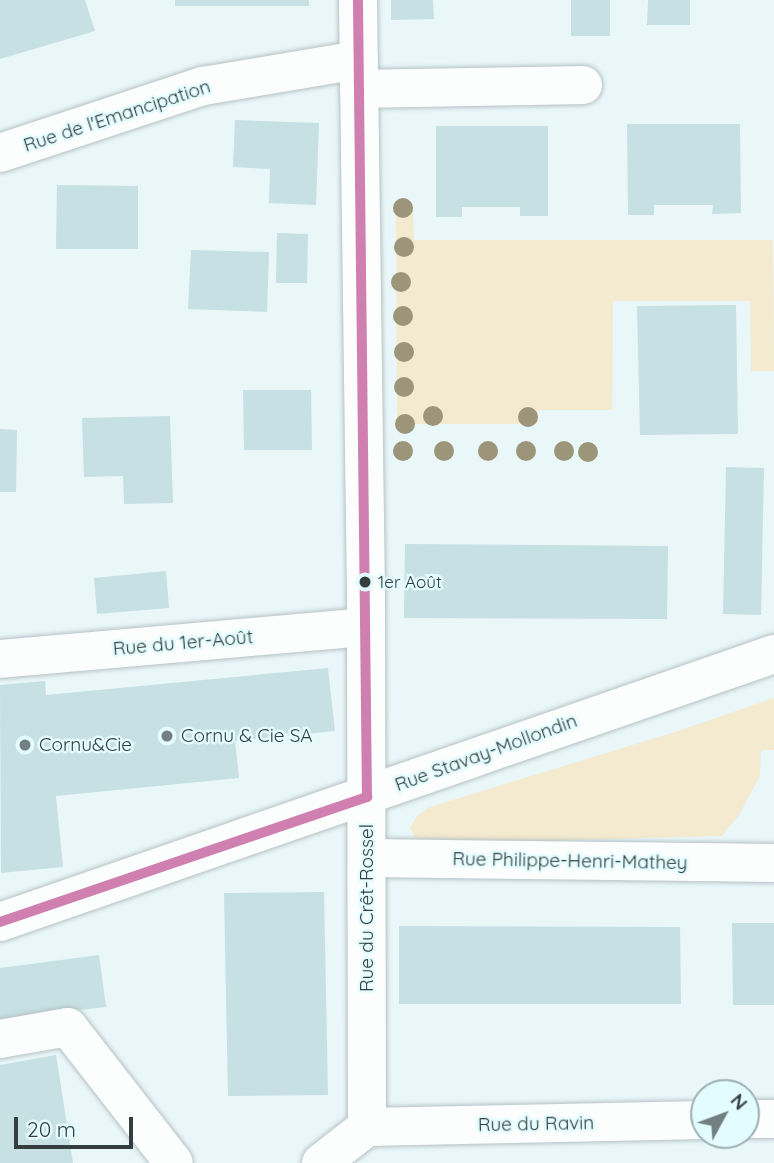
<!DOCTYPE html>
<meta charset="utf-8">
<style>
body{margin:0}
#map{position:relative;width:774px;height:1163px;overflow:hidden;background:#e9f7f9;font-family:Quicksand,sans-serif}
div>[style]{position:absolute}
.green>*{inset:0;background:#f3eacf}
.building>*{inset:0;background:#c6e0e3}
.roads{filter:drop-shadow(0 0 2px #b6c1c3) drop-shadow(0 0 2px #b6c1c3)}
.minor>*{height:38px;margin:-19px;padding:0 19px;transform-origin:19px;border-radius:19px;background:#fcfefe}
.bus-1>*{height:10px;margin:-5px;padding:0 5px;transform-origin:5px;border-radius:5px;background:#d080b0}
.trees>*{width:20px;height:20px;margin:-10px;border-radius:50%;background:#9c9579}
.dots>*{width:19px;height:19px;translate:-50% -50%;box-sizing:border-box;border:4px solid #e3fcff;border-radius:50%}
span{translate:-50% -50%;white-space:nowrap;text-align:center;line-height:1.15;-webkit-text-stroke:5px #e3fcff;paint-order:stroke}
.bus-label{font-size:17px;color:#343e3f}
.left{translate:0 -50%;text-align:left}
.street-label{font-size:19px;color:#343e3f}
.poi-label{font-size:19px;color:#343e3f}
.north{position:absolute;left:690px;top:1079px;width:70px;height:70px;box-sizing:border-box;background:#e3fcff;border:2px solid #9db0b2;border-radius:50%;rotate:49deg;font-size:19px;font-weight:700;line-height:28px;text-align:center;color:#343e3f}
.north::after{content:'';display:block;margin:auto;width:24px;height:32px;background:#737f80;clip-path:polygon(50% 0,100% 100%,50% 72%,0 100%)}
.scale{position:absolute;left:14px;top:1117px;width:119px;height:32px;box-sizing:border-box;border:4px solid #343e3f;border-top:0;padding-left:9px;font-size:21px;line-height:24px;white-space:nowrap;color:#343e3f;-webkit-text-stroke:5px #e3fcff;paint-order:stroke}
</style>
<div id="map">
<div class="green">
<i style="clip-path:polygon(396px 207px,413px 207px,414px 240px,773px 240px,774px 371px,751px 371px,750px 301px,613px 301px,612px 410px,538px 410px,537px 424px,397px 424px)"></i>
<i style="clip-path:polygon(774px 698px,774px 750px,761px 750px,760px 776px,739px 815px,722px 836px,434px 844px,418px 843px,410px 828px,417px 816px,430px 807px,675px 732px)"></i>
</div>
<div class="building">
<i style="clip-path:polygon(0 0,85px 0,95px 31px,0 59px)"></i>
<i style="clip-path:polygon(175px 0,309px 0,309px 6px,175px 6px)"></i>
<i style="clip-path:polygon(391px 0,433px 0,434px 19px,391px 20px)"></i>
<i style="clip-path:polygon(571px 0,610px 0,610px 36px,571px 36px)"></i>
<i style="clip-path:polygon(648px 0,690px 0,690px 25px,647px 25px)"></i>
<i style="clip-path:polygon(235px 120px,319px 123px,316px 205px,269px 203px,270px 169px,233px 167px)"></i>
<i style="clip-path:polygon(627px 124px,740px 124px,741px 213px,712px 214px,713px 205px,654px 205px,654px 215px,628px 215px)"></i>
<i style="clip-path:polygon(436px 126px,548px 126px,548px 216px,520px 216px,520px 207px,462px 207px,462px 217px,436px 217px)"></i>
<i style="clip-path:polygon(57px 185px,138px 186px,138px 249px,56px 249px)"></i>
<i style="clip-path:polygon(277px 233px,308px 234px,307px 283px,276px 283px)"></i>
<i style="clip-path:polygon(191px 250px,269px 252px,267px 312px,188px 309px)"></i>
<i style="clip-path:polygon(736px 305px,738px 434px,640px 435px,637px 306px)"></i>
<i style="clip-path:polygon(243px 390px,311px 390px,312px 450px,244px 450px)"></i>
<i style="clip-path:polygon(170px 416px,173px 503px,124px 504px,123px 476px,84px 477px,82px 418px)"></i>
<i style="clip-path:polygon(0 429px,17px 430px,16px 492px,0 492px)"></i>
<i style="clip-path:polygon(726px 467px,764px 468px,761px 615px,723px 614px)"></i>
<i style="clip-path:polygon(405px 544px,668px 546px,667px 619px,404px 618px)"></i>
<i style="clip-path:polygon(166px 571px,169px 608px,97px 614px,94px 578px)"></i>
<i style="clip-path:polygon(328px 668px,335px 731px,235px 741px,239px 778px,56px 796px,63px 867px,1px 873px,0 685px,45px 681px,46px 695px)"></i>
<i style="clip-path:polygon(324px 892px,328px 1095px,228px 1096px,224px 893px)"></i>
<i style="clip-path:polygon(732px 923px,774px 923px,774px 1005px,733px 1005px)"></i>
<i style="clip-path:polygon(399px 926px,680px 927px,681px 1004px,399px 1004px)"></i>
<i style="clip-path:polygon(99px 955px,106px 1007px,0 1019px,0 968px)"></i>
<i style="clip-path:polygon(56px 1055px,73px 1163px,0 1163px,0 1065px)"></i>
</div>
<div class="roads">
<div class="minor">
<i style="left:359px;top:89px;width:224px;rotate:-1deg"></i>
<i style="left:0;top:153px;width:214px;rotate:-18.3deg"></i>
<i style="left:203px;top:86px;width:158px;rotate:-9.5deg"></i>
<i style="left:0;top:659px;width:367px;rotate:-5deg"></i>
<i style="left:367px;top:858px;width:407px;rotate:0.7deg"></i>
<i style="left:0;top:922px;width:819px;rotate:-19.1deg"></i>
<i style="left:0;top:1039px;width:69px;rotate:-10deg"></i>
<i style="left:68px;top:1027px;width:172px;rotate:52.1deg"></i>
<i style="left:746px;top:1119px;width:28px"></i>
<i style="left:367px;top:1127px;width:337px;rotate:-1.2deg"></i>
<i style="left:321px;top:1163px;width:58px;rotate:-38deg"></i>
<i style="left:367px;top:1127px;width:531px;rotate:-90.11deg"></i>
<i style="left:366px;top:596px;width:596px;rotate:-90.77deg"></i>
</div>
</div>
<div class="bus-1">
<i style="left:0;top:922px;width:388px;rotate:-18.8deg"></i>
<i style="left:367px;top:797px;width:797px;rotate:-90.65deg"></i>
</div>
<div class="trees">
<i style="left:403px;top:208px"></i>
<i style="left:404px;top:247px"></i>
<i style="left:401px;top:282px"></i>
<i style="left:403px;top:316px"></i>
<i style="left:404px;top:352px"></i>
<i style="left:404px;top:387px"></i>
<i style="left:433px;top:416px"></i>
<i style="left:528px;top:417px"></i>
<i style="left:405px;top:424px"></i>
<i style="left:403px;top:451px"></i>
<i style="left:444px;top:451px"></i>
<i style="left:488px;top:451px"></i>
<i style="left:526px;top:451px"></i>
<i style="left:564px;top:451px"></i>
<i style="left:588px;top:452px"></i>
</div>
<div class="dots">
<i style="left:365px;top:582px;background:#343e3f"></i>
<i style="left:167px;top:736px;background:#737f80"></i>
<i style="left:25px;top:745px;background:#737f80"></i>
</div>
<div class="bus-label">
<span class="left" style="left:378px;top:582px">1er Août</span>
</div>
<div class="street-label">
<span style="left:117px;top:116px;rotate:-18deg">Rue de l'Emancipation</span>
<span style="left:183px;top:643px;rotate:-5deg">Rue du 1er-Août</span>
<span style="left:486px;top:753px;rotate:-20deg">Rue Stavay-Mollondin</span>
<span style="left:570px;top:861px;rotate:1deg">Rue Philippe-Henri-Mathey</span>
<span style="left:367px;top:908px;rotate:-90deg">Rue du Crêt-Rossel</span>
<span style="left:536px;top:1124px;rotate:-1deg">Rue du Ravin</span>
</div>
<div class="poi-label">
<span class="left" style="left:181px;top:736px">Cornu &amp; Cie SA</span>
<span class="left" style="left:39px;top:745px">Cornu&amp;Cie</span>
</div>
<div class="north">N</div>
<div class="scale">20 m</div>
</div>
